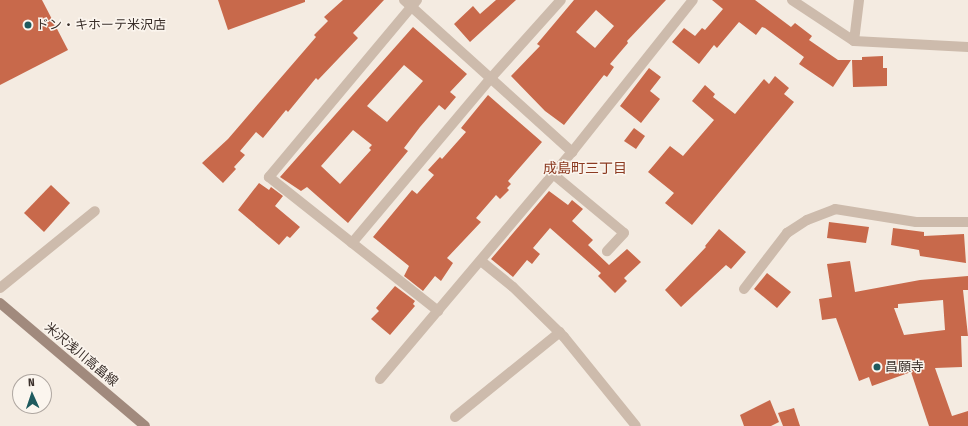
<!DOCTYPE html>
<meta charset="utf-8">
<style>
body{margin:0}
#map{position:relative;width:968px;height:426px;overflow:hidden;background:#f4ebe1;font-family:"Fira Sans Condensed","Noto Sans JP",sans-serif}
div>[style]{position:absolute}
.building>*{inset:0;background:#c8694b}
.street>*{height:10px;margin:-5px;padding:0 5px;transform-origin:5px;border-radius:5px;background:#cdbbac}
.secondary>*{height:10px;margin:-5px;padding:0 5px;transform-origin:5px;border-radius:5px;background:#a18a7d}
.dots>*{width:11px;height:11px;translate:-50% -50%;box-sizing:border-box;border:2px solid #fbf5ee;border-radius:50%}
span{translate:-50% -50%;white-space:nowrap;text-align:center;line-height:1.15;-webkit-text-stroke:3px #fbf5ee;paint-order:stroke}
.poi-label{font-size:13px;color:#3b302b}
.left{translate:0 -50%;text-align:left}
.street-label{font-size:13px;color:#3b302b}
.neighbourhood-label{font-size:14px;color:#8c3b22}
.north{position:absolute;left:12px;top:374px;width:40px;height:40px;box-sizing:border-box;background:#fbf5ee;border:1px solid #aea6a0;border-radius:50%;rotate:357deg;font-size:11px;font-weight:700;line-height:16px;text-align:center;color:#3b302b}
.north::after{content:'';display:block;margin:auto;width:14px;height:18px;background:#1f5a5e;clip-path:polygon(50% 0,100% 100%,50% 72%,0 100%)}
</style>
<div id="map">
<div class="building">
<i style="clip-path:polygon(0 0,42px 0,68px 50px,0 85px)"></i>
<i style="clip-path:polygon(218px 0,305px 0,305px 2px,228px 30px)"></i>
<i style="clip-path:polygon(343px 0,384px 0,353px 33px,358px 38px,318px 80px,316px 78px,288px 112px,286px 110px,263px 138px,256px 132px,240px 151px,245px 155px,234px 167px,236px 169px,223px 183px,202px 163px,228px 139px,316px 37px,314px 35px,328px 21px,324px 17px)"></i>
<i style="clip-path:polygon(496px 0,516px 0,470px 42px,454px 24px,473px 6px,480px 14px)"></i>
<i style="clip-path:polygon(evenodd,574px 0,666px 0,627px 41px,628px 43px,610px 64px,614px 67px,607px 77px,604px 75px,564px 125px,545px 111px,511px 76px,540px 46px,537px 44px,574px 0,596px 10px,614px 26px,595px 48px,576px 32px,596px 10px)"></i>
<i style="clip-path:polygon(712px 0,755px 0,791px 27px,795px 23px,812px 36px,809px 40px,838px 60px,851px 60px,833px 87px,799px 64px,804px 57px,765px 28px,762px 27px,756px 35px,739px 22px,717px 48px,714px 45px,699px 64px,672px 42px,684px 28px,695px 36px,702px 28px,705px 30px,723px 9px)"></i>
<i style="clip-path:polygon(evenodd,413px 27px,467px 74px,450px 92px,456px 97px,445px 110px,439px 105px,420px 127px,404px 148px,408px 151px,348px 223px,307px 187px,301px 191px,280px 177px,413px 27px,404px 65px,423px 81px,387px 122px,367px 106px,404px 65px,413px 27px,353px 130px,372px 145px,369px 148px,371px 150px,340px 184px,321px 166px,353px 130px)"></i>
<i style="clip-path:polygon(883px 56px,883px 68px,887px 68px,887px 86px,853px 87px,852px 60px,862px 60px,862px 57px)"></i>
<i style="clip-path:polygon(649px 68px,661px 77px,650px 91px,660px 99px,641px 123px,620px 106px)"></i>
<i style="clip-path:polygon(775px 76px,789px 88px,784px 94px,794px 102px,692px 225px,665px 203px,674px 193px,648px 172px,670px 146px,683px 156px,714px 120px,692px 101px,705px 85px,715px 94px,713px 97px,735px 114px,764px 79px,769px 84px)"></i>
<i style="clip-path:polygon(488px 95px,542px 142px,508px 181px,511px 184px,507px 188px,509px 190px,500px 199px,496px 195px,476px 218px,481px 222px,447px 258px,453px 263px,441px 281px,435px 276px,423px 291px,404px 276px,409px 266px,373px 237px,412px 190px,417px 194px,434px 175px,428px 170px,440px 157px,442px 159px,466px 132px,461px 128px)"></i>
<i style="clip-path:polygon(634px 128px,645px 136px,636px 149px,624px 141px)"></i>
<i style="clip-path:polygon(259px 183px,269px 190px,271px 187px,283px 196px,275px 206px,300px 227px,290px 238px,287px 236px,279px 245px,238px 210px)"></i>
<i style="clip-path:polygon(51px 185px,70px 203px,44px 232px,24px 213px)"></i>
<i style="clip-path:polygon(549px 191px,568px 205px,572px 200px,583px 209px,572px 221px,593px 240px,588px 245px,609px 265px,627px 249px,641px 262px,624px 278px,627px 281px,615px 293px,598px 276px,601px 273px,550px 228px,533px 248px,540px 254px,532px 264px,527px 260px,513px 277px,491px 259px)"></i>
<i style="clip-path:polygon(829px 222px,869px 227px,866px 243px,827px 238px)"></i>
<i style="clip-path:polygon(893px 228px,924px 232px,924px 236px,964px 234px,966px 263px,920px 256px,919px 250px,891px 245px)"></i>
<i style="clip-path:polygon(719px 229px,746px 252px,731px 269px,726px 265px,681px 307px,665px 290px,706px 247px,705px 246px)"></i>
<i style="clip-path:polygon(evenodd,850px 261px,855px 292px,920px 280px,968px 276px,968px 290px,963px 290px,968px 336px,961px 336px,962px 367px,935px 368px,952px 416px,968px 411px,968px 426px,929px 426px,911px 372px,872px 386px,869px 377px,859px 381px,836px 318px,822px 320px,819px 299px,832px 297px,827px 264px,850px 261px,943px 300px,945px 330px,904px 335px,894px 308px,898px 308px,898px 304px,943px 300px)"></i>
<i style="clip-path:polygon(767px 273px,791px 292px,777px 308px,754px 289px)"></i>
<i style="clip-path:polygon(395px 286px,415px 301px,413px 304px,415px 306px,390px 335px,371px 319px,379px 311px,376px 308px)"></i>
<i style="clip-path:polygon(770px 400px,779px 422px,771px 426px,744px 426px,740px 415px)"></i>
<i style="clip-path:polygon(794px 408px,800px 426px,783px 426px,778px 413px)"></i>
</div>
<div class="street">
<i style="left:404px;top:0;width:227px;rotate:42.1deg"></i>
<i style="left:417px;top:0;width:231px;rotate:129.9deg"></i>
<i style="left:269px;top:177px;width:216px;rotate:38.4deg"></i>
<i style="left:792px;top:0;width:74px;rotate:33.5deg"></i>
<i style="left:854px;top:41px;width:114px;rotate:3deg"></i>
<i style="left:854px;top:41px;width:41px;rotate:-83deg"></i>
<i style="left:553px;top:174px;width:92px;rotate:39.7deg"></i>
<i style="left:624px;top:233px;width:25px;rotate:133deg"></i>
<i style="left:352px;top:243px;width:214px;rotate:-49.9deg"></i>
<i style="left:490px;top:79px;width:106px;rotate:-48.1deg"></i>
<i style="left:481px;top:261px;width:41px;rotate:39.1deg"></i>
<i style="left:513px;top:287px;width:71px;rotate:44.4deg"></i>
<i style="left:564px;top:337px;width:114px;rotate:51deg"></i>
<i style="left:0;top:288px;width:122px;rotate:-39deg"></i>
<i style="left:744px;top:289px;width:71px;rotate:-52.5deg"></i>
<i style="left:787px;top:233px;width:24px;rotate:-33deg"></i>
<i style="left:807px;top:220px;width:30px;rotate:-21deg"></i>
<i style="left:835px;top:209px;width:82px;rotate:9.1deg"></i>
<i style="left:916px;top:222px;width:52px"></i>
<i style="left:380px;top:379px;width:297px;rotate:-49.8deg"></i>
<i style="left:572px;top:152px;width:194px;rotate:-51.5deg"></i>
<i style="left:455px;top:417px;width:135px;rotate:-39deg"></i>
</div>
<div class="secondary">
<i style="left:0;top:303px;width:190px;rotate:40.3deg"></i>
</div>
<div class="dots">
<i style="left:28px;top:25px;background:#1f5a5e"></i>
<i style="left:877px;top:367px;background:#1f5a5e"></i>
</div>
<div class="poi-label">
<span class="left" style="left:36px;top:25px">ドン・キホーテ米沢店</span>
<span class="left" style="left:885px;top:367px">昌願寺</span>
</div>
<div class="street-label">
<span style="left:81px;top:355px;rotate:40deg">米沢浅川高畠線</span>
</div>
<div class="neighbourhood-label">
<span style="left:585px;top:169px">成島町三丁目</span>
</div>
<div class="north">N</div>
</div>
